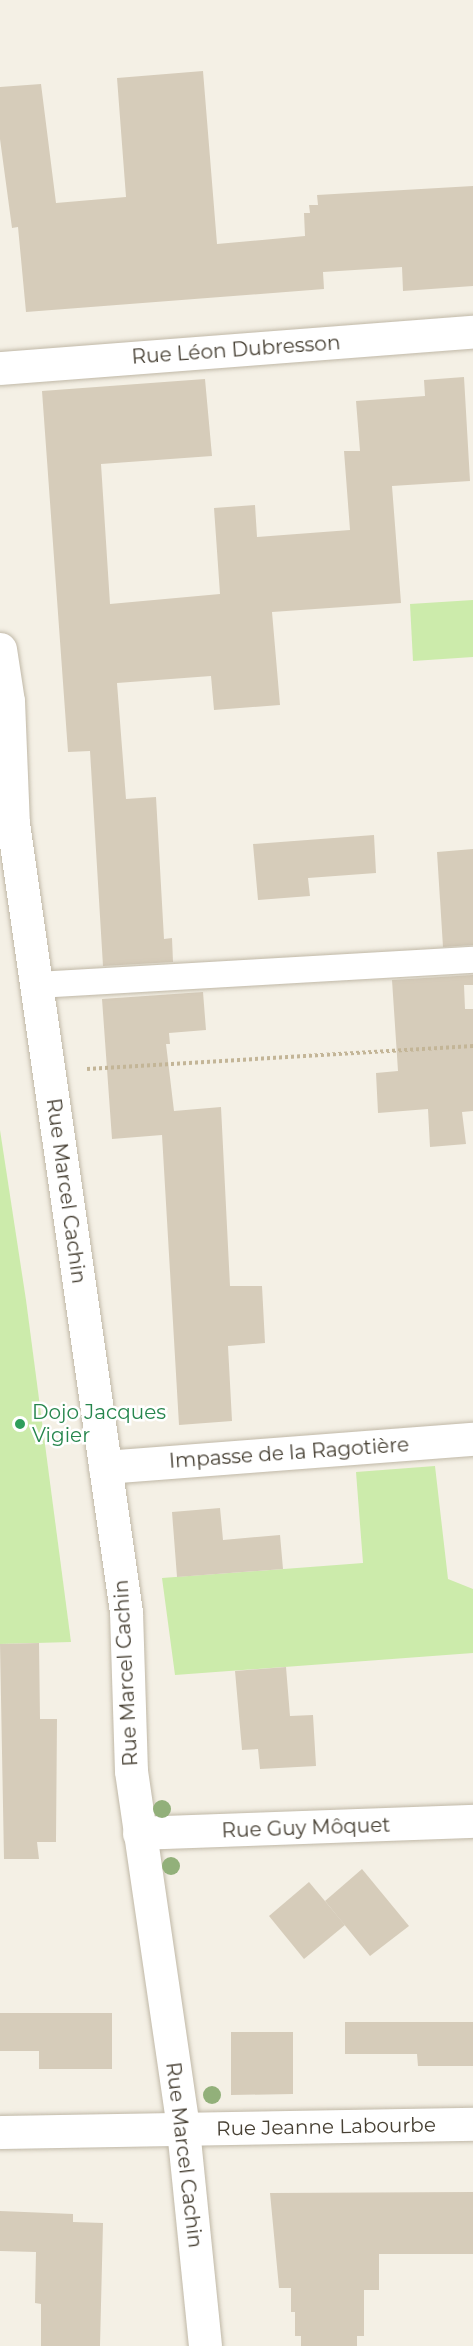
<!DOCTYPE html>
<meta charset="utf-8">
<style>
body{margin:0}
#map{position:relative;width:473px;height:2346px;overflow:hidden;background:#f4f0e5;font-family:Montserrat,sans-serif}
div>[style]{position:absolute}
.green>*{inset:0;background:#ccebab}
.building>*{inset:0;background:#d6ccba}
.path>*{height:4px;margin-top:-2px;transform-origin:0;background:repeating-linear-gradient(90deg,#c3b597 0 3px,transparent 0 6px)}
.roads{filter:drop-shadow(0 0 2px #c0b8a7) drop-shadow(0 0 2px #c0b8a7)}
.service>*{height:26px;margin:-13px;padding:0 13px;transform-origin:13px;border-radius:13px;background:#fff}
.minor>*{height:33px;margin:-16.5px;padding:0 16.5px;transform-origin:16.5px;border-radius:16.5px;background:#fff}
.tertiary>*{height:33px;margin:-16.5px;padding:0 16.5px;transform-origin:16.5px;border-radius:16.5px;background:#fff}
.trees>*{width:18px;height:18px;margin:-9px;border-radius:50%;background:#92b07a}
.dots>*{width:16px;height:16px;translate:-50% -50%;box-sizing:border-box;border:3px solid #fff;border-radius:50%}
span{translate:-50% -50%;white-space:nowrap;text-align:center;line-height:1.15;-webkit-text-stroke:5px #fff;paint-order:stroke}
.street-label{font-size:20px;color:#474034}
.leisure-label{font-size:20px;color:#27864d}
.left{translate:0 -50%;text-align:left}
</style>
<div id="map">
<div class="green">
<i style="clip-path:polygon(473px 600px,473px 657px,413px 661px,410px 604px)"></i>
<i style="clip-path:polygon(0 1130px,26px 1300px,71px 1642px,0 1644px)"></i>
<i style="clip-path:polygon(435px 1466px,448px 1579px,473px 1589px,473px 1653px,175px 1675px,162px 1578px,363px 1563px,356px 1472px)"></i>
</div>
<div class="building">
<i style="clip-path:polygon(203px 71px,217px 244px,305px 236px,304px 213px,310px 213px,309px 205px,318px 205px,317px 195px,473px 186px,473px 286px,403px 291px,402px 267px,323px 272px,324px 289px,26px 312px,18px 227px,12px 228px,0 139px,0 87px,41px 84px,56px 203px,126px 197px,117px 78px)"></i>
<i style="clip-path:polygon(464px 377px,470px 481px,392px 486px,401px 603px,272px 612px,280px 705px,214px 710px,211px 676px,117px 683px,126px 799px,156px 797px,164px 939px,172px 938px,173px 962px,103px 966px,90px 751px,68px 752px,42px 391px,205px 379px,212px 456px,101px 464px,110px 604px,220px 594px,214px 508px,255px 505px,257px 537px,350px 530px,344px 451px,360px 451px,356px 401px,425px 396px,424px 380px)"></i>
<i style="clip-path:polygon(374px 835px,376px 873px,308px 878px,310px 896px,258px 900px,253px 844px)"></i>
<i style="clip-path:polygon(473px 849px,473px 945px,443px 947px,437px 852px)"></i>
<i style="clip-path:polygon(473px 975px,473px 985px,464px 985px,465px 1009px,473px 1009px,473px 1111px,462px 1112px,466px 1144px,430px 1147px,428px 1109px,378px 1113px,376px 1073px,398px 1071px,392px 980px)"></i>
<i style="clip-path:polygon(203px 992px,206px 1030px,169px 1033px,170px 1044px,166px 1044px,174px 1111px,221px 1107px,230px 1286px,262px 1286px,265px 1343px,228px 1346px,232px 1421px,179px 1425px,162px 1135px,112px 1139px,102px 999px)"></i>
<i style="clip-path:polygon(220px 1508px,223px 1540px,280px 1535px,283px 1569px,177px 1577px,172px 1512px)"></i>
<i style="clip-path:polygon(39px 1643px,40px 1719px,57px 1719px,56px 1842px,37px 1842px,39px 1859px,4px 1859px,0 1644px)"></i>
<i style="clip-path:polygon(286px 1667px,290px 1716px,313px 1715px,316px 1766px,260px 1769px,258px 1749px,242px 1750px,235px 1671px)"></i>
<i style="clip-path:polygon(362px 1869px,409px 1926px,370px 1956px,325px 1901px)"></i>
<i style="clip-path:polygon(309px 1882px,345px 1925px,304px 1959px,269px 1916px)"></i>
<i style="clip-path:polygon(0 2013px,112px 2013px,112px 2069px,39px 2069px,39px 2051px,0 2051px)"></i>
<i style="clip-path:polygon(345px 2022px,473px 2022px,473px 2066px,418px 2066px,417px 2054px,345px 2054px)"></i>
<i style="clip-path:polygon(231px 2032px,293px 2032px,293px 2094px,231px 2095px)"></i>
<i style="clip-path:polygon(473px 2192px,473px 2254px,379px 2254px,379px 2290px,364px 2290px,364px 2336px,357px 2336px,357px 2346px,301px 2346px,301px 2336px,295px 2336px,295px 2312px,291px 2312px,291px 2288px,279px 2288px,270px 2193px)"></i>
<i style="clip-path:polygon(0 2211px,73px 2214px,73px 2222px,103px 2223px,100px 2346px,41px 2346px,41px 2304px,35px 2303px,36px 2252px,0 2251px)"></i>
</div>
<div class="path">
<i style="left:87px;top:1069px;width:387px;rotate:-3.4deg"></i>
</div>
<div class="roads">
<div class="service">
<i style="left:37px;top:985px;width:437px;rotate:-3.3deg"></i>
</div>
<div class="minor">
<i style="left:0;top:368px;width:474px;rotate:-4.4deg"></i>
<i style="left:105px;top:1467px;width:369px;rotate:-4.4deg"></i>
<i style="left:139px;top:1833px;width:334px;rotate:-2.1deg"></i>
</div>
<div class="tertiary">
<i style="left:0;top:649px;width:53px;rotate:81.3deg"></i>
<i style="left:8px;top:701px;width:122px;rotate:87.7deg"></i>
<i style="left:13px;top:823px;width:797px;rotate:81.85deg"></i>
<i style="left:126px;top:1612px;width:159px;rotate:88.2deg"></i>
<i style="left:131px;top:1771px;width:362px;rotate:81.7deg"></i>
<i style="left:183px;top:2129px;width:218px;rotate:84.2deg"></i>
<i style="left:0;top:2132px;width:473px;rotate:-1deg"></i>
</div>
</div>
<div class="trees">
<i style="left:162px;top:1809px"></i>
<i style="left:171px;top:1866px"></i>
<i style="left:212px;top:2095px"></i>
</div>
<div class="dots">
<i style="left:20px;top:1424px;background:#2e9e5b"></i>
</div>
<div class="street-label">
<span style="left:236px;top:350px;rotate:-4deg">Rue Léon Dubresson</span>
<span style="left:66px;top:1191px;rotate:82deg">Rue Marcel Cachin</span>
<span style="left:289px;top:1453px;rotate:-4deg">Impasse de la Ragotière</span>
<span style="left:126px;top:1673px;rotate:-93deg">Rue Marcel Cachin</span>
<span style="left:306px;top:1828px;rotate:-2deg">Rue Guy Môquet</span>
<span style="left:326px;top:2127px;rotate:-1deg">Rue Jeanne Labourbe</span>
<span style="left:184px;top:2155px;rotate:83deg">Rue Marcel Cachin</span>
</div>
<div class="leisure-label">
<span class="left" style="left:32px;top:1424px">Dojo Jacques<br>Vigier</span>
</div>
</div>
